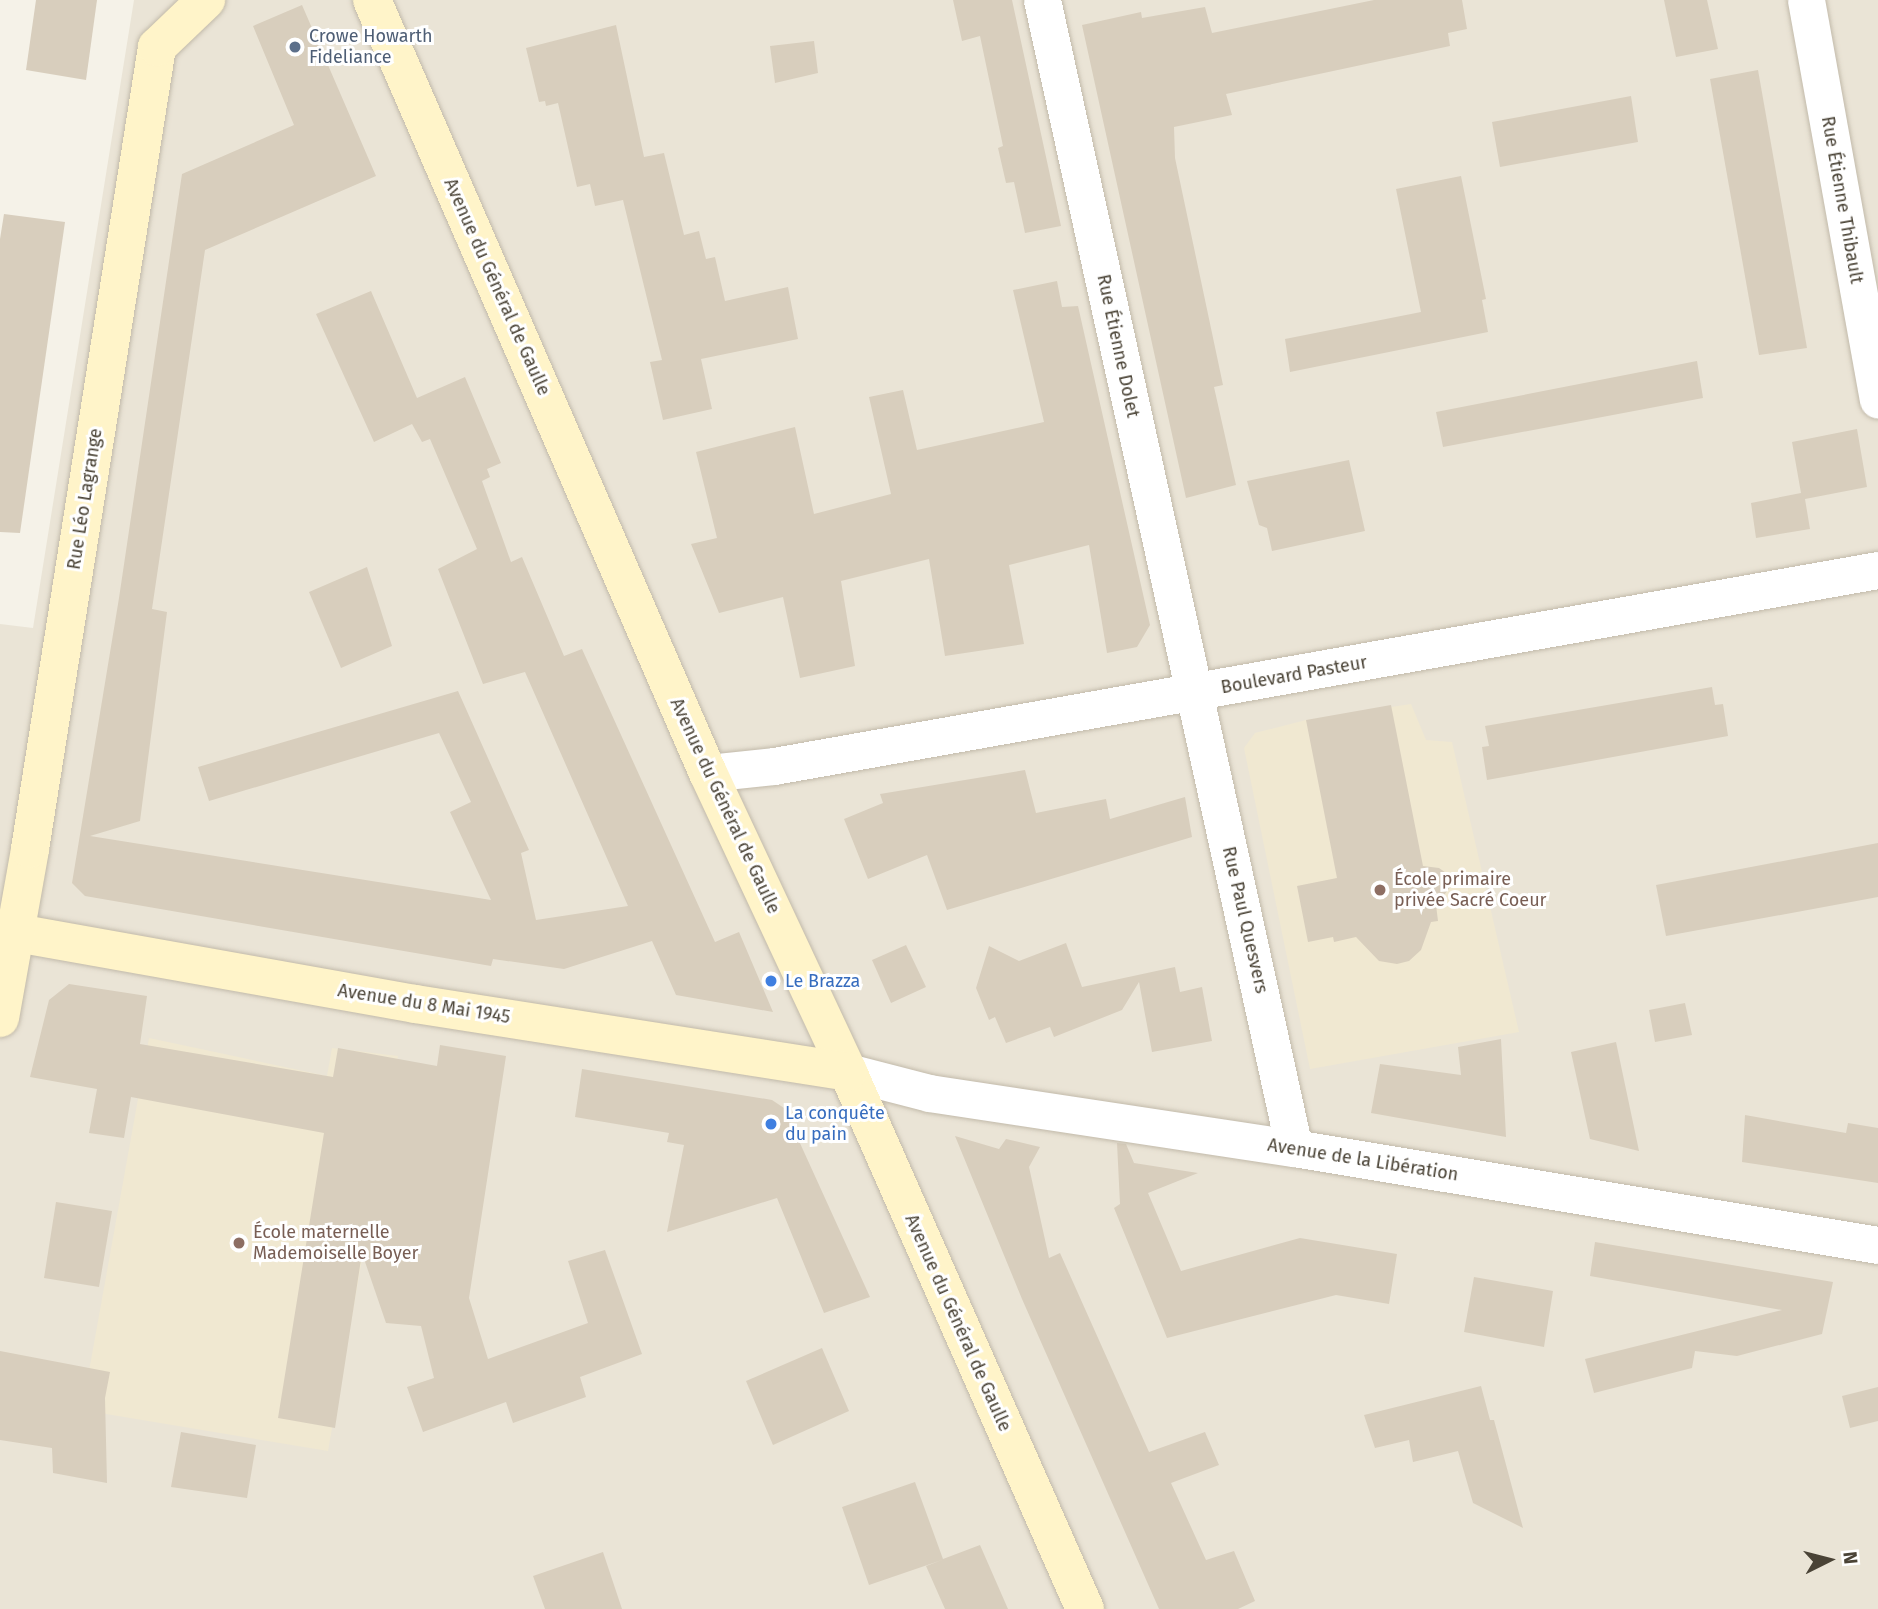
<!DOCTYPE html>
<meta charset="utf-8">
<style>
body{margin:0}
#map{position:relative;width:1878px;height:1609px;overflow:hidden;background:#f5f2e8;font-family:"Fira Sans",sans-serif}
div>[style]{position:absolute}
.residential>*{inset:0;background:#eae4d6}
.education>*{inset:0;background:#f0e8d1}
.building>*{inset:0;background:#d8cebd}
.roads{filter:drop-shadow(0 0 2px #c2baaa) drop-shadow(0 0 2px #c2baaa)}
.street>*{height:37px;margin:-18.5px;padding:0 18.5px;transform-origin:18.5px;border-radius:18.5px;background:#fff}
.secondary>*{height:38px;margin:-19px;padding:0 19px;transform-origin:19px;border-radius:19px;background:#fff4c9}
.dots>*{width:19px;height:19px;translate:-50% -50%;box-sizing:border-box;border:4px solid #fff;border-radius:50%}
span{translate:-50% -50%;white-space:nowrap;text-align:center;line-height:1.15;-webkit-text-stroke:6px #fff;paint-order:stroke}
.service-label{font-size:18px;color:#4e5e75}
.left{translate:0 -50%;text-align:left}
.street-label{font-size:18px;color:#4a4336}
.education-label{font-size:18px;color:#785e54}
.shop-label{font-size:18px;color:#366cbe}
.north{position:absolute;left:1794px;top:1525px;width:70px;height:70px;-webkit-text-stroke:5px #fff;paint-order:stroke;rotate:84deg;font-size:19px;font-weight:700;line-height:28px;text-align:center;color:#4a4336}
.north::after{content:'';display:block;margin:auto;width:24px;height:32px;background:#4a4336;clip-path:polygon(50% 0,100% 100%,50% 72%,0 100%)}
</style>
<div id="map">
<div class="residential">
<i style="clip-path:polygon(134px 0,1878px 0,1878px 1609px,0 1609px,0 624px,33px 628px)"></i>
</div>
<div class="education">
<i style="clip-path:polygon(1411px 704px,1426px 740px,1452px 742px,1519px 1032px,1310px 1069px,1244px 748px,1255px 733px,1306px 720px)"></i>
<i style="clip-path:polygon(149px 1038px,327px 1076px,332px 1048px,398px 1056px,328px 1451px,82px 1410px)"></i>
</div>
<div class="building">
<i style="clip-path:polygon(36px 0,97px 0,86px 80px,26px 70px)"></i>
<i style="clip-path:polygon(953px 0,1012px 0,1061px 226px,1025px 233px,1014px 182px,1006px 183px,998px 148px,1003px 146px,980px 36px,962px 41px)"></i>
<i style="clip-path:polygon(1374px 0,1462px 0,1467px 29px,1448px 33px,1450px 46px,1226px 94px,1232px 115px,1174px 127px,1175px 158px,1223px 385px,1214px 387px,1236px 485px,1186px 498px,1082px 25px,1141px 12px,1142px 18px,1205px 7px,1212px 33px)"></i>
<i style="clip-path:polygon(1664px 0,1707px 0,1718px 49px,1676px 57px)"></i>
<i style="clip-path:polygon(302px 5px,376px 176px,205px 250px,152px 609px,167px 612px,140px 821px,90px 836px,491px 900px,450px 812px,471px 802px,439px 733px,209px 801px,198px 767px,458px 691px,529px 850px,521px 853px,536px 920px,628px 906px,525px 672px,483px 684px,438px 569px,477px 549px,430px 439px,422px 442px,412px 424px,374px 442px,316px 314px,371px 291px,417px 398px,465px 377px,501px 463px,487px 469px,490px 477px,482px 481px,511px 562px,522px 557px,564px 656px,582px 649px,715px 942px,739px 932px,773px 1012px,676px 995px,652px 941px,564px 969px,493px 959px,491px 966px,85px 896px,72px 883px,119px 598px,182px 174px,294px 125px,253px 26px)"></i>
<i style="clip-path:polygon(616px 25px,644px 157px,664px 153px,684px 235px,699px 231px,706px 259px,715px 257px,725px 301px,788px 287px,798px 339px,701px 359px,712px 409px,663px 420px,650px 362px,662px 360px,623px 200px,595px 206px,590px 184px,577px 187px,558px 103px,546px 106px,545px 101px,539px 102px,526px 48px)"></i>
<i style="clip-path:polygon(814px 41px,818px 73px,775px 83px,770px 46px)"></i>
<i style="clip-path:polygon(1758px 70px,1807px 348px,1759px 355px,1710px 79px)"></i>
<i style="clip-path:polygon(1631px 96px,1638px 142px,1500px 167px,1492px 122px)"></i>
<i style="clip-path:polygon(1461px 176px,1486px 299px,1482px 300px,1488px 332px,1290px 372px,1285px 339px,1421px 312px,1396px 189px)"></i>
<i style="clip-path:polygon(4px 214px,65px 222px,20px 533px,0 532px,0 239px)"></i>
<i style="clip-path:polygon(1057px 281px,1062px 307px,1078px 306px,1150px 625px,1137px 647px,1107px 653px,1089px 545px,1009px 565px,1024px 644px,945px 656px,929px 559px,841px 581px,855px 666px,800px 678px,783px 597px,719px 613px,691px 544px,717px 538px,696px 452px,795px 427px,814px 514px,891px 494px,869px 397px,903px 390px,917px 450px,1044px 422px,1013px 290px)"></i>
<i style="clip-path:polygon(1697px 361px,1703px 398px,1443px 447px,1436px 412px)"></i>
<i style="clip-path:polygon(1857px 429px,1867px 487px,1805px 499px,1810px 529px,1756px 538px,1751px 503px,1801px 493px,1792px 442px)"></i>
<i style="clip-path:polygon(1349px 460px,1365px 531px,1272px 551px,1267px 528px,1259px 525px,1247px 481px)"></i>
<i style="clip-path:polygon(367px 567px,392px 646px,341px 668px,309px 592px)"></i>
<i style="clip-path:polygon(1712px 687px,1715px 705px,1723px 704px,1728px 736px,1487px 780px,1482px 747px,1489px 746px,1485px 726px)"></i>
<i style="clip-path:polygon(1391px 705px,1423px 866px,1439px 868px,1456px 880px,1436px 905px,1438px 921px,1431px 922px,1421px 950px,1409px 961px,1397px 964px,1379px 961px,1356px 937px,1334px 942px,1333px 937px,1308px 942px,1297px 886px,1337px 878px,1306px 720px)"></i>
<i style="clip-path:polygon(1025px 770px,1036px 813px,1106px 799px,1110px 819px,1185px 797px,1192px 837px,947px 910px,927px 855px,868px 879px,844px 819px,883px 803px,880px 794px)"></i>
<i style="clip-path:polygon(1878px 843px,1878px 897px,1666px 936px,1656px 885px)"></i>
<i style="clip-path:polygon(1066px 943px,1082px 987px,1175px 967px,1180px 992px,1202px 987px,1212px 1041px,1152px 1052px,1139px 982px,1122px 1010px,1054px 1037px,1050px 1027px,1006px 1043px,995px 1017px,989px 1020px,976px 988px,989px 946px,1019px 961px)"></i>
<i style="clip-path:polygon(906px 945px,926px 987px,891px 1003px,872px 960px)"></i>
<i style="clip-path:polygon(69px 984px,147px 996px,140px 1044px,333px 1077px,338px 1048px,437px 1066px,440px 1045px,506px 1056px,469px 1298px,488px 1359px,588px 1323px,568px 1261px,605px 1250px,642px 1354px,580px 1377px,586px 1397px,513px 1423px,506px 1402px,423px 1432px,407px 1387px,434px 1378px,421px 1326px,386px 1323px,362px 1253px,335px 1428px,278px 1418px,324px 1133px,131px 1097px,124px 1138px,89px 1133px,97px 1089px,30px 1077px,49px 1000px)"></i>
<i style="clip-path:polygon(1685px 1003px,1692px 1035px,1655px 1042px,1649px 1010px)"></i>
<i style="clip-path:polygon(1501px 1039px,1506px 1137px,1371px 1113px,1380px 1064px,1461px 1075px,1458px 1047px)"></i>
<i style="clip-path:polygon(1616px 1042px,1639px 1151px,1590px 1139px,1571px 1052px)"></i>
<i style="clip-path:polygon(582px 1069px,772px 1100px,784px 1108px,870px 1297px,824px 1313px,777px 1198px,667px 1232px,684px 1145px,667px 1142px,669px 1133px,575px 1117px)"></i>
<i style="clip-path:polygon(1745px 1115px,1846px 1133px,1848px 1123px,1878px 1128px,1878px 1183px,1742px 1162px)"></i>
<i style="clip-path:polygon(955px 1136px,999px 1149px,1006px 1139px,1040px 1147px,1029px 1167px,1049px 1258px,1060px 1253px,1149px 1452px,1205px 1432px,1219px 1465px,1171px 1483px,1206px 1560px,1234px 1551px,1255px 1601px,1238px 1609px,1159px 1609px,1022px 1299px)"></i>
<i style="clip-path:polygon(1117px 1143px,1126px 1144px,1134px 1163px,1198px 1173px,1148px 1193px,1181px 1271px,1300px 1238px,1397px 1254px,1389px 1304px,1336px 1295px,1167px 1338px,1114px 1208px,1120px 1204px)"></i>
<i style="clip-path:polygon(56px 1202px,112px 1211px,99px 1287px,44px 1278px)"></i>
<i style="clip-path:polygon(1595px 1242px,1833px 1282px,1822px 1334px,1737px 1356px,1695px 1351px,1692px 1368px,1594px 1393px,1585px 1359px,1782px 1310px,1590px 1276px)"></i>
<i style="clip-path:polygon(1474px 1277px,1553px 1291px,1544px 1347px,1464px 1332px)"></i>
<i style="clip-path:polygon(822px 1348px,849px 1411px,773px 1445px,746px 1381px)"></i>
<i style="clip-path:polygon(0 1351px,110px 1372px,105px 1398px,107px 1483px,53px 1473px,52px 1448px,0 1440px)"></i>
<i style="clip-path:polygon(1481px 1386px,1490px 1420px,1494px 1420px,1523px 1528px,1473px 1503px,1458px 1451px,1413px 1462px,1409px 1440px,1375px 1448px,1364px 1415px)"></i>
<i style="clip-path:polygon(1878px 1387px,1878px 1421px,1850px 1428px,1842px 1396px)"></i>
<i style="clip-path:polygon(181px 1432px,256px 1445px,247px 1498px,171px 1487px)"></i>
<i style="clip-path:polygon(915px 1482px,943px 1559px,980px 1545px,1008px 1609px,945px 1609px,926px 1566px,942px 1560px,869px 1585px,842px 1507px)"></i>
<i style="clip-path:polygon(603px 1552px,622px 1609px,545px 1609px,533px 1576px)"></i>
</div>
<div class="roads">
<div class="street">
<i style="left:1042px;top:0;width:1175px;rotate:77.62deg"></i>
<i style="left:1806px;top:0;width:406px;rotate:79.8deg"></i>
<i style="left:708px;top:773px;width:66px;rotate:-6.1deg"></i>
<i style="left:774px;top:766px;width:1121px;rotate:-10.07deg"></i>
<i style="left:848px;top:1072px;width:84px;rotate:14.5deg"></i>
<i style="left:929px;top:1093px;width:369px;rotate:8.6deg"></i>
<i style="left:1294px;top:1148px;width:592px;rotate:9.43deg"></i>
</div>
<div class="secondary">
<i style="left:372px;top:0;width:843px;rotate:66.51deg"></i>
<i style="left:708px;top:773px;width:330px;rotate:64.9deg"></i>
<i style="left:848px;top:1072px;width:587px;rotate:66.19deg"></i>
<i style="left:0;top:930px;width:422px;rotate:10.1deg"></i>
<i style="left:415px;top:1004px;width:438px;rotate:8.9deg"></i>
<i style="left:0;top:1018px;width:172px;rotate:-79.9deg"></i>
<i style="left:30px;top:849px;width:812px;rotate:-81deg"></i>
<i style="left:157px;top:47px;width:68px;rotate:-43.8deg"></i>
</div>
</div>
<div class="dots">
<i style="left:295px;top:47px;background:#5c6f8a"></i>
<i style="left:1380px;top:890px;background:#8d6e63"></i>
<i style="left:771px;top:981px;background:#3f7fe0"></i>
<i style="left:771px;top:1124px;background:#3f7fe0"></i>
<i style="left:239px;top:1243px;background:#8d6e63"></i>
</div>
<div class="service-label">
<span class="left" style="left:309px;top:47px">Crowe Howarth<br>Fideliance</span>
</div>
<div class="street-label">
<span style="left:1842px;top:200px;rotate:80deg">Rue Étienne Thibault</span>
<span style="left:497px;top:287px;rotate:66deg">Avenue du Général de Gaulle</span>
<span style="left:1118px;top:346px;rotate:78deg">Rue Étienne Dolet</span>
<span style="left:85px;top:499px;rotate:-81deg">Rue Léo Lagrange</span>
<span style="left:1294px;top:675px;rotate:-10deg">Boulevard Pasteur</span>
<span style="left:725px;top:806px;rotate:65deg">Avenue du Général de Gaulle</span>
<span style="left:1245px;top:920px;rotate:77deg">Rue Paul Quesvers</span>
<span style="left:424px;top:1004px;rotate:9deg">Avenue du 8 Mai 1945</span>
<span style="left:1363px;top:1160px;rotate:9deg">Avenue de la Libération</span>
<span style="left:958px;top:1323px;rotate:66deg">Avenue du Général de Gaulle</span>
</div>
<div class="education-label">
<span class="left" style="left:1394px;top:890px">École primaire<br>privée Sacré Coeur</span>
<span class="left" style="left:253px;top:1243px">École maternelle<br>Mademoiselle Boyer</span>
</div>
<div class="shop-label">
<span class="left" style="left:785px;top:981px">Le Brazza</span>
<span class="left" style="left:785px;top:1124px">La conquête<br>du pain</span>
</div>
<div class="north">N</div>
</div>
